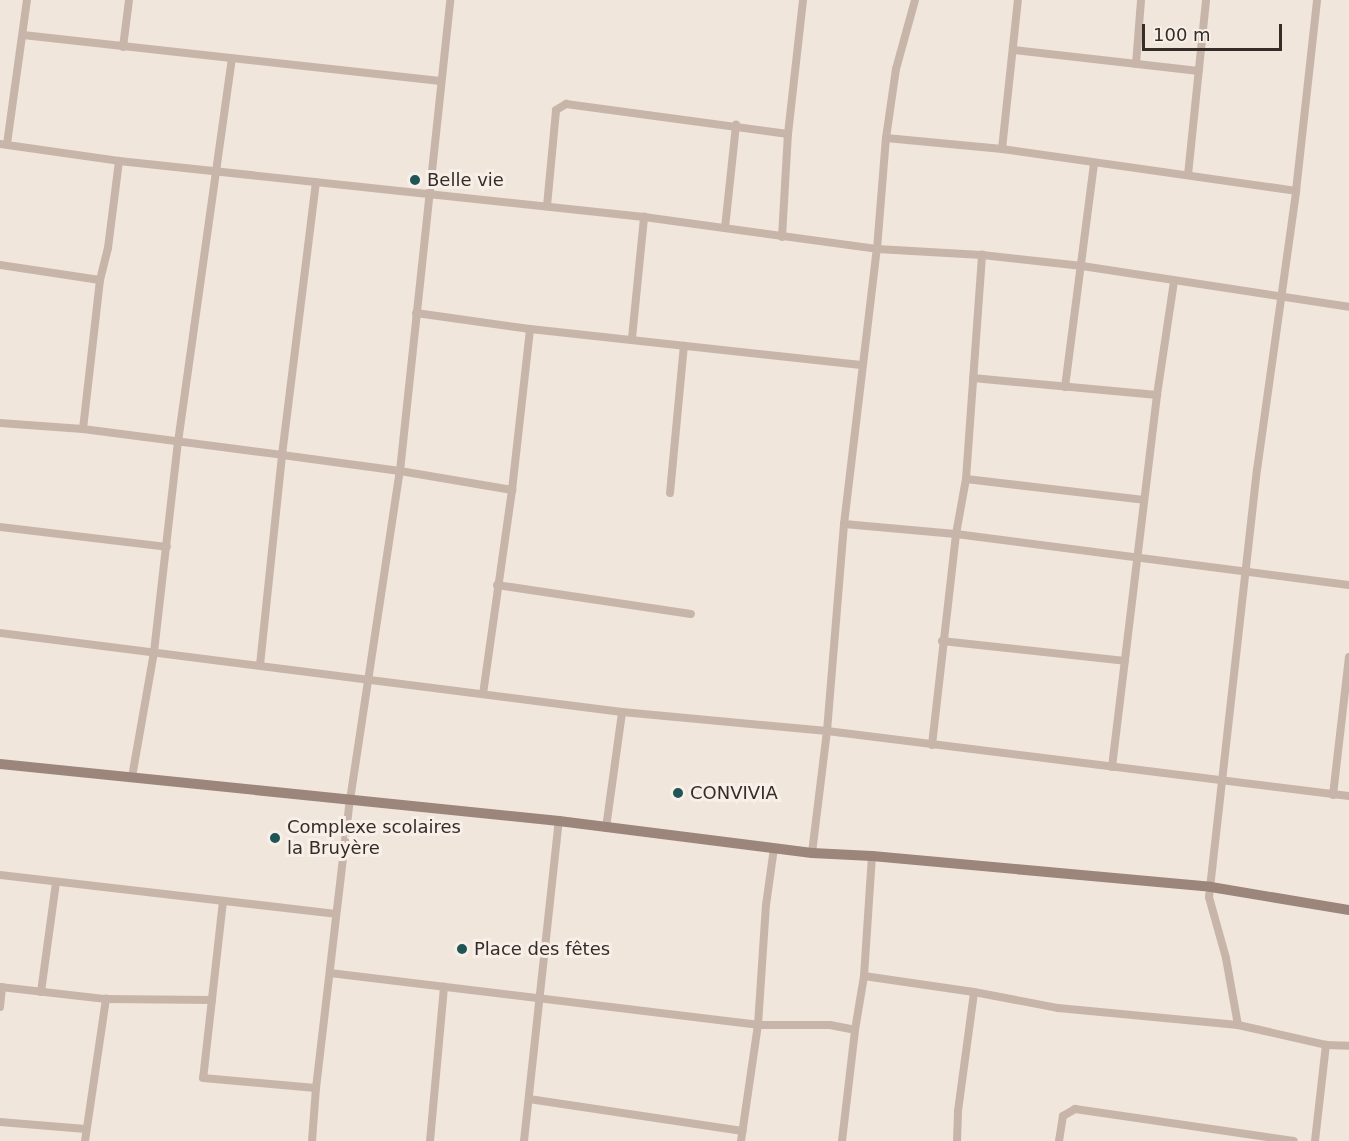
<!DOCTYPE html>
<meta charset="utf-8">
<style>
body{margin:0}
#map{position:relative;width:1349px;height:1141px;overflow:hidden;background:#f1e6dc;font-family:"DejaVu Sans",sans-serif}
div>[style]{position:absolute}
.street>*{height:8px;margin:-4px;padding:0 4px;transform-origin:4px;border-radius:4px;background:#c8b5a9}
.secondary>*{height:10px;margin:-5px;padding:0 5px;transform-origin:5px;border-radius:5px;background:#9c857a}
.dots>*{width:16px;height:16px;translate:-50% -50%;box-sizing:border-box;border:3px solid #f8f0e8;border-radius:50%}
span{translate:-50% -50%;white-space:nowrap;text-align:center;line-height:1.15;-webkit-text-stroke:6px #f8f0e8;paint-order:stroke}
.poi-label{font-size:18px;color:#362c28}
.left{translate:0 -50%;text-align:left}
.scale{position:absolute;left:1142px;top:24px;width:140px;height:27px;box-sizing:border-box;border:3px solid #362c28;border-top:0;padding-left:8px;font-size:18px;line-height:21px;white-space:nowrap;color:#362c28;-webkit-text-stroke:4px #f8f0e8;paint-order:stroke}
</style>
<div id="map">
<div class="street">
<i style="left:23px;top:35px;width:420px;rotate:6.3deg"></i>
<i style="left:123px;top:47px;width:47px;rotate:-82.7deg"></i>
<i style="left:1014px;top:50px;width:186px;rotate:6.5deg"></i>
<i style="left:1136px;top:64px;width:64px;rotate:-85.5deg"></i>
<i style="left:886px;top:138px;width:117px;rotate:5.4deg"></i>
<i style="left:1002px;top:149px;width:297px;rotate:8.1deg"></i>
<i style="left:0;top:144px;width:120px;rotate:8.1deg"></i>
<i style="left:119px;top:161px;width:528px;rotate:6.09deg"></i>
<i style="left:644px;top:217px;width:235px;rotate:7.8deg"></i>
<i style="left:877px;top:249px;width:105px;rotate:3.3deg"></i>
<i style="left:982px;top:255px;width:101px;rotate:6.3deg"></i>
<i style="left:1082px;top:266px;width:270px;rotate:8.7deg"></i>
<i style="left:7px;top:144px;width:145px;rotate:-82.1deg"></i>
<i style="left:1002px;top:149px;width:150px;rotate:-83.9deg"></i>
<i style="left:1188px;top:175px;width:176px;rotate:-84.1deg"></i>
<i style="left:547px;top:206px;width:96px;rotate:-84.6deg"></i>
<i style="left:556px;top:110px;width:12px;rotate:-31deg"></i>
<i style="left:566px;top:104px;width:224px;rotate:7.7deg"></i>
<i style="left:725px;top:228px;width:104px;rotate:-83.9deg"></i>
<i style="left:782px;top:237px;width:103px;rotate:-86.7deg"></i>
<i style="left:788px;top:134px;width:135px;rotate:-83.6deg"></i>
<i style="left:0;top:265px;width:101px;rotate:8.5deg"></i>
<i style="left:416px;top:313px;width:115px;rotate:8deg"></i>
<i style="left:530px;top:329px;width:333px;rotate:6.2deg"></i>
<i style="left:632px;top:338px;width:122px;rotate:-84.3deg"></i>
<i style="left:973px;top:378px;width:185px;rotate:5.3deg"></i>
<i style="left:1065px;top:387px;width:226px;rotate:-82.6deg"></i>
<i style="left:0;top:423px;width:83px;rotate:4.1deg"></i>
<i style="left:83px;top:429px;width:201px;rotate:7.4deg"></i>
<i style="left:282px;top:455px;width:119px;rotate:7.7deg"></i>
<i style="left:400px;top:471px;width:114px;rotate:9.6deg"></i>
<i style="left:83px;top:429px;width:150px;rotate:-83.5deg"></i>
<i style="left:100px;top:280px;width:33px;rotate:-76deg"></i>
<i style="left:108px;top:248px;width:88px;rotate:-82.8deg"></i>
<i style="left:966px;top:479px;width:179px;rotate:6.7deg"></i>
<i style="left:670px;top:493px;width:148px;rotate:-84.6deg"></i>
<i style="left:844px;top:524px;width:112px;rotate:5.1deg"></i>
<i style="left:956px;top:534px;width:396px;rotate:7.4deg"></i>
<i style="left:0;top:527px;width:168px;rotate:6.8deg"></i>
<i style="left:497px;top:585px;width:196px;rotate:8.5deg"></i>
<i style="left:0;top:633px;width:627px;rotate:7.24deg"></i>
<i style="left:622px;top:712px;width:206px;rotate:5.3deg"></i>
<i style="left:827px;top:731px;width:526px;rotate:7.1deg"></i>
<i style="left:942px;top:641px;width:184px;rotate:6.2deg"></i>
<i style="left:260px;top:665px;width:211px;rotate:-84deg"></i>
<i style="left:282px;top:455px;width:275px;rotate:-82.9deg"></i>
<i style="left:483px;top:694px;width:206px;rotate:-81.9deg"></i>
<i style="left:512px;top:490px;width:162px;rotate:-83.6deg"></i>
<i style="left:932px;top:745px;width:212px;rotate:-83.5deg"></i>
<i style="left:956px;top:534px;width:56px;rotate:-79.7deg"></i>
<i style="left:966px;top:479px;width:225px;rotate:-85.9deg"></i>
<i style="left:1112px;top:767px;width:375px;rotate:-83.1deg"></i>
<i style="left:1157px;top:395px;width:115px;rotate:-81.5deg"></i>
<i style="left:132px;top:777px;width:127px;rotate:-80deg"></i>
<i style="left:154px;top:652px;width:211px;rotate:-83.5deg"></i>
<i style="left:178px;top:442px;width:387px;rotate:-82deg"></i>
<i style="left:1333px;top:795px;width:139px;rotate:-83.4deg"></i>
<i style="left:606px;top:828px;width:117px;rotate:-82.1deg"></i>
<i style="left:812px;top:853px;width:123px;rotate:-83deg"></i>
<i style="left:827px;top:731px;width:208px;rotate:-85.3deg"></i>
<i style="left:844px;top:524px;width:277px;rotate:-83.2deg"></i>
<i style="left:877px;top:249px;width:111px;rotate:-85.4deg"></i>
<i style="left:886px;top:138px;width:70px;rotate:-81.8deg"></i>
<i style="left:896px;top:69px;width:72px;rotate:-74.6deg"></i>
<i style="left:0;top:875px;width:338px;rotate:6.6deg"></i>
<i style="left:223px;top:901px;width:178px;rotate:96.4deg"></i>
<i style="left:203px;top:1078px;width:113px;rotate:5.1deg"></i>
<i style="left:330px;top:973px;width:431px;rotate:6.9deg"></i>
<i style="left:758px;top:1025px;width:72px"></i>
<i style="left:830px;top:1025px;width:25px;rotate:11deg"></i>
<i style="left:864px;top:976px;width:111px;rotate:8.3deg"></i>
<i style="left:974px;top:992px;width:86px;rotate:10.8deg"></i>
<i style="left:1058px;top:1008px;width:181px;rotate:5.4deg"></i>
<i style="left:1238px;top:1025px;width:90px;rotate:12.8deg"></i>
<i style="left:1326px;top:1045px;width:23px;rotate:2deg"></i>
<i style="left:0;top:987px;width:107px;rotate:6.5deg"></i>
<i style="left:106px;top:999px;width:106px;rotate:0.5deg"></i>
<i style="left:41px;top:992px;width:111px;rotate:-82.2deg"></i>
<i style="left:0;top:1007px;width:20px;rotate:-84deg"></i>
<i style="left:1238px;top:1025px;width:68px;rotate:-100.2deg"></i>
<i style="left:1226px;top:958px;width:63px;rotate:-105.6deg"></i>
<i style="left:1209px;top:897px;width:430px;rotate:-83.6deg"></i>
<i style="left:1257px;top:470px;width:282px;rotate:-82deg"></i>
<i style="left:1296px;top:191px;width:192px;rotate:-83.7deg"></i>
<i style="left:529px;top:1099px;width:216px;rotate:8.5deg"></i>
<i style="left:0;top:1122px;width:86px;rotate:4.7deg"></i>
<i style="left:85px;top:1141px;width:144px;rotate:-81.6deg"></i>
<i style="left:312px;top:1141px;width:53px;rotate:-85.7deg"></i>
<i style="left:316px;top:1088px;width:290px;rotate:-83.3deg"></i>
<i style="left:350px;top:800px;width:333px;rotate:-81.4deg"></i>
<i style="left:400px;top:471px;width:474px;rotate:-83.9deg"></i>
<i style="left:430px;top:1141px;width:155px;rotate:-84.8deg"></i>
<i style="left:524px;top:1141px;width:322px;rotate:-83.8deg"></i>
<i style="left:741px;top:1141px;width:117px;rotate:-81.7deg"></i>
<i style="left:758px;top:1025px;width:120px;rotate:-86.2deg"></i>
<i style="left:766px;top:905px;width:58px;rotate:-82deg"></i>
<i style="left:842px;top:1141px;width:112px;rotate:-83.3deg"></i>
<i style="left:855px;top:1030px;width:55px;rotate:-80.5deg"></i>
<i style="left:864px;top:976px;width:120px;rotate:-86.2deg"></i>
<i style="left:957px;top:1141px;width:30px;rotate:-88deg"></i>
<i style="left:958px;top:1111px;width:120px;rotate:-82.3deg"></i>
<i style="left:1059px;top:1141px;width:25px;rotate:-81deg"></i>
<i style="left:1063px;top:1116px;width:14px;rotate:-30deg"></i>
<i style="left:1075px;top:1109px;width:221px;rotate:8.3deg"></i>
<i style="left:1315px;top:1141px;width:97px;rotate:-83.5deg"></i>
</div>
<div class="secondary">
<i style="left:0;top:764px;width:562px;rotate:5.82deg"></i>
<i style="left:559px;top:821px;width:255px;rotate:7.2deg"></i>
<i style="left:812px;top:853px;width:60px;rotate:2.9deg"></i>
<i style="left:872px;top:856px;width:340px;rotate:5.2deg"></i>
<i style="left:1211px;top:887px;width:140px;rotate:9.5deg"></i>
</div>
<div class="dots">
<i style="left:415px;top:180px;background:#205455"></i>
<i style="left:678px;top:793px;background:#205455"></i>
<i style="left:275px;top:838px;background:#205455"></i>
<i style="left:462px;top:949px;background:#205455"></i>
</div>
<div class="poi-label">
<span class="left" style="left:427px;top:180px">Belle vie</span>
<span class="left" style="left:690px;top:793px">CONVIVIA</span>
<span class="left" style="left:287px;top:838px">Complexe scolaires<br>la Bruyère</span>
<span class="left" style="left:474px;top:949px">Place des fêtes</span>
</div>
<div class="scale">100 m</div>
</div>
